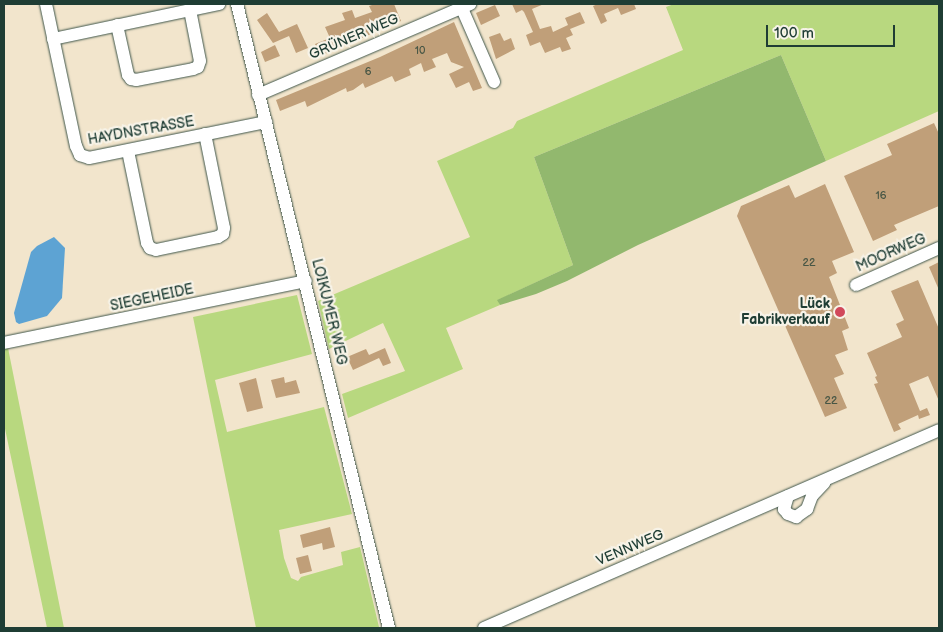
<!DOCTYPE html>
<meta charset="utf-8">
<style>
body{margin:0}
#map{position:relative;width:943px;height:632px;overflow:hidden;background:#f2e5cc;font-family:"Balsamiq Sans",sans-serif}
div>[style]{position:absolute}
.green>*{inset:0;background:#b8d87f}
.forest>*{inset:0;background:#92b86e}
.water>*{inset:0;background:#5da3d3}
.building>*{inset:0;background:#c09f79}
.roads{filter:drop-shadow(0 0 1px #3f564b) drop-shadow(0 0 1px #3f564b)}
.minor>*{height:12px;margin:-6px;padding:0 6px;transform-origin:6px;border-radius:6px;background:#fff}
.dots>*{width:14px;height:14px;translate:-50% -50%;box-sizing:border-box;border:2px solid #f7f3e8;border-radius:50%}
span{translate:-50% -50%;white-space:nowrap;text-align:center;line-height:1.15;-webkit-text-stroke:4.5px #f7f3e8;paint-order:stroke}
.number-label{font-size:11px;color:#475645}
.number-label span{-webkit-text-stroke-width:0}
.street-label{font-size:14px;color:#1f3d34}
.poi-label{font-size:14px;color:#1f3d34;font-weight:700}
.right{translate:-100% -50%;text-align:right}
.frame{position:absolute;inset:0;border:5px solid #1f3d34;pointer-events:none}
.scale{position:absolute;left:766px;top:25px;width:129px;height:22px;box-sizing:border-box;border:2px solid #1f3d34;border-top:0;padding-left:6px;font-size:15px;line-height:18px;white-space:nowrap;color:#1f3d34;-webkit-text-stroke:4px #f7f3e8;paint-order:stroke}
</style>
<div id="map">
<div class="green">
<i style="clip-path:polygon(674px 4px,939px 4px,939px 111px,826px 161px,781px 55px,534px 157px,573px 265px,498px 300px,500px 305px,446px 328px,463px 369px,348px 418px,342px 394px,405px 371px,383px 323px,329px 349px,318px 301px,470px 237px,437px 161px,513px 128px,517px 121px,683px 50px,666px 7px)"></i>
<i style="clip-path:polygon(297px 295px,312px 354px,215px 380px,227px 432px,324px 407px,352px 514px,279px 530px,284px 558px,291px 578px,298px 581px,301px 577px,343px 565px,341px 552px,360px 547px,379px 627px,256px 628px,193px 317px)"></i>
<i style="clip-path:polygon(8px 347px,9px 353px,64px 628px,47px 628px,4px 424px,4px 348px)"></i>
</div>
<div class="forest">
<i style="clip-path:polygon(781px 55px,826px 161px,638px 245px,567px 281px,536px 294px,500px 305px,497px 300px,573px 265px,534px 157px)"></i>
</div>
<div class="water">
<i style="clip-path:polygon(54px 237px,65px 248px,62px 298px,47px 316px,19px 324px,16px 322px,14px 313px,31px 252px,37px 246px)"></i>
</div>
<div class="building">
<i style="clip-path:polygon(375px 4px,394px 4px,401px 21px,391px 25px,374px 23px,378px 31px,320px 56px,315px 44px,330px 38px,325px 27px,345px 20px,342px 13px,352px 10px,355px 18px,372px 12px,369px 6px)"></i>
<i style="clip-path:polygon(512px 4px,544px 4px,532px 9px,540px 29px,551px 26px,553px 32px,568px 25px,565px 18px,580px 12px,585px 23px,570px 29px,573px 35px,566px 38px,571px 49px,562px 52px,560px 47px,545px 53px,540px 42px,530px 46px,526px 35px,533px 32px,524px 12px,522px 10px,516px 13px)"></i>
<i style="clip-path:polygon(598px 4px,634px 4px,636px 9px,621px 15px,618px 8px,604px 14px,607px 21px,601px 24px,593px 6px)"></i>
<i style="clip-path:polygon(495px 5px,500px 16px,481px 25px,476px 13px)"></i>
<i style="clip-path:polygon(267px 13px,279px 32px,297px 24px,308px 48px,296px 53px,289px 36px,273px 43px,257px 20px)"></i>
<i style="clip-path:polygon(454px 22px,482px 88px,473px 91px,469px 82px,456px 88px,449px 74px,464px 67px,451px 62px,447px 53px,432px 59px,436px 67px,424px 72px,421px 63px,409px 69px,411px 75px,395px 82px,392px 76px,365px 88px,363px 83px,353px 90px,347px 92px,346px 88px,307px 107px,305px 101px,280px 111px,276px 100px,380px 57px)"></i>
<i style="clip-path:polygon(500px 33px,504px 41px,511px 38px,515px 49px,496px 59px,489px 37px)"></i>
<i style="clip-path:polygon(275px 45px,280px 56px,265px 62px,261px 52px)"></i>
<i style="clip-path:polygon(934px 123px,939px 134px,939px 206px,894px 225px,897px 230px,873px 241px,844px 176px,892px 155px,887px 144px)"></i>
<i style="clip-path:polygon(825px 184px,854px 252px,832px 261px,837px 273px,829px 277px,849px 328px,842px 331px,848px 350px,835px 355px,844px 374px,834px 378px,847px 408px,825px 417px,737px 216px,741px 206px,789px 185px,795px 198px)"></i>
<i style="clip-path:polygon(939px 262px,939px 290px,929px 267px)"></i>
<i style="clip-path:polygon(918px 280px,939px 329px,939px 401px,928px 376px,909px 384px,920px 411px,927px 408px,930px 415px,919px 419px,918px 415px,898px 424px,901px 429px,894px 432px,874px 384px,878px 383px,875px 377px,877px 376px,867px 353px,902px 337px,896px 324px,904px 320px,891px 291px)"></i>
<i style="clip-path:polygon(385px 348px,391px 363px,383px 366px,379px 358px,353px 370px,347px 357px,366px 349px,369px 355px)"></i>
<i style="clip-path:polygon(284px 377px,285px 383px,296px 380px,300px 393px,276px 398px,271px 380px)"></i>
<i style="clip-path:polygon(256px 378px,263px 408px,247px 412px,239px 383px)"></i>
<i style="clip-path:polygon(330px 527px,335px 547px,323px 550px,322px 543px,303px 548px,300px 535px)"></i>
<i style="clip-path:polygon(308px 555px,312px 571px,300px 574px,296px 558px)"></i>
</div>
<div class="roads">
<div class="minor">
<i style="left:46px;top:4px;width:145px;rotate:78.1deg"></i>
<i style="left:76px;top:146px;width:10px;rotate:66deg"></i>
<i style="left:80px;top:155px;width:9px;rotate:18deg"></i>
<i style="left:89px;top:158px;width:181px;rotate:-11.5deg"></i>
<i style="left:237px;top:4px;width:642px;rotate:76.31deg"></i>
<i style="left:460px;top:4px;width:85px;rotate:66.4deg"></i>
<i style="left:117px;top:25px;width:51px;rotate:77.6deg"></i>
<i style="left:128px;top:75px;width:5px;rotate:53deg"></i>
<i style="left:131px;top:79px;width:5px;rotate:11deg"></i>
<i style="left:136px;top:80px;width:58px;rotate:-10.9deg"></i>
<i style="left:193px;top:69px;width:5px;rotate:-22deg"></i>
<i style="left:198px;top:67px;width:6px;rotate:-72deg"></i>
<i style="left:200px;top:61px;width:52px;rotate:-101.1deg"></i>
<i style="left:53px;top:39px;width:170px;rotate:-11.9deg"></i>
<i style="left:258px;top:95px;width:231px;rotate:-23.2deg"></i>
<i style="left:128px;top:151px;width:94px;rotate:78.3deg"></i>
<i style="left:147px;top:243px;width:6px;rotate:59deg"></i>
<i style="left:150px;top:248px;width:6px;rotate:18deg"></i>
<i style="left:156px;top:250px;width:63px;rotate:-11.8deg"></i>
<i style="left:218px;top:237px;width:6px;rotate:-31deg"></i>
<i style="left:223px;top:234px;width:6px;rotate:-81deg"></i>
<i style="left:224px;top:228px;width:96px;rotate:-101.4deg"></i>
<i style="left:856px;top:285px;width:91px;rotate:-24deg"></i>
<i style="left:4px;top:343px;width:308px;rotate:-11.6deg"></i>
<i style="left:788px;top:496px;width:14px;rotate:107deg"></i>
<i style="left:784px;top:509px;width:6px;rotate:51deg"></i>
<i style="left:788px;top:514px;width:9px;rotate:21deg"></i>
<i style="left:796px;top:517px;width:14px;rotate:-36deg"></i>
<i style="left:807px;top:509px;width:14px;rotate:-69deg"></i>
<i style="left:812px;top:496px;width:18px;rotate:-47deg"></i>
<i style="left:484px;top:628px;width:496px;rotate:-23.5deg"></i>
</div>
</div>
<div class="dots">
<i style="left:840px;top:312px;background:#d1495b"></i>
</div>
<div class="number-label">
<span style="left:420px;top:51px">10</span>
<span style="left:368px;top:72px">6</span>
<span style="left:881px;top:196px">16</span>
<span style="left:809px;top:263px">22</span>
<span style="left:831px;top:401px">22</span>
</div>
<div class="street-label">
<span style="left:354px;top:37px;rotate:-23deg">GRÜNER WEG</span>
<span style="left:141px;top:131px;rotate:-10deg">HAYDNSTRASSE</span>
<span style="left:891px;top:253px;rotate:-24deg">MOORWEG</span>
<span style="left:152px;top:298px;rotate:-12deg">SIEGEHEIDE</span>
<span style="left:329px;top:312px;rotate:76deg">LOIKUMER WEG</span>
<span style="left:630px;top:548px;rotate:-23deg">VENNWEG</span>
</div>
<div class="poi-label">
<span class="right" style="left:830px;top:312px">Lück<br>Fabrikverkauf</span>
</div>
<div class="frame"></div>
<div class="scale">100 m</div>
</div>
